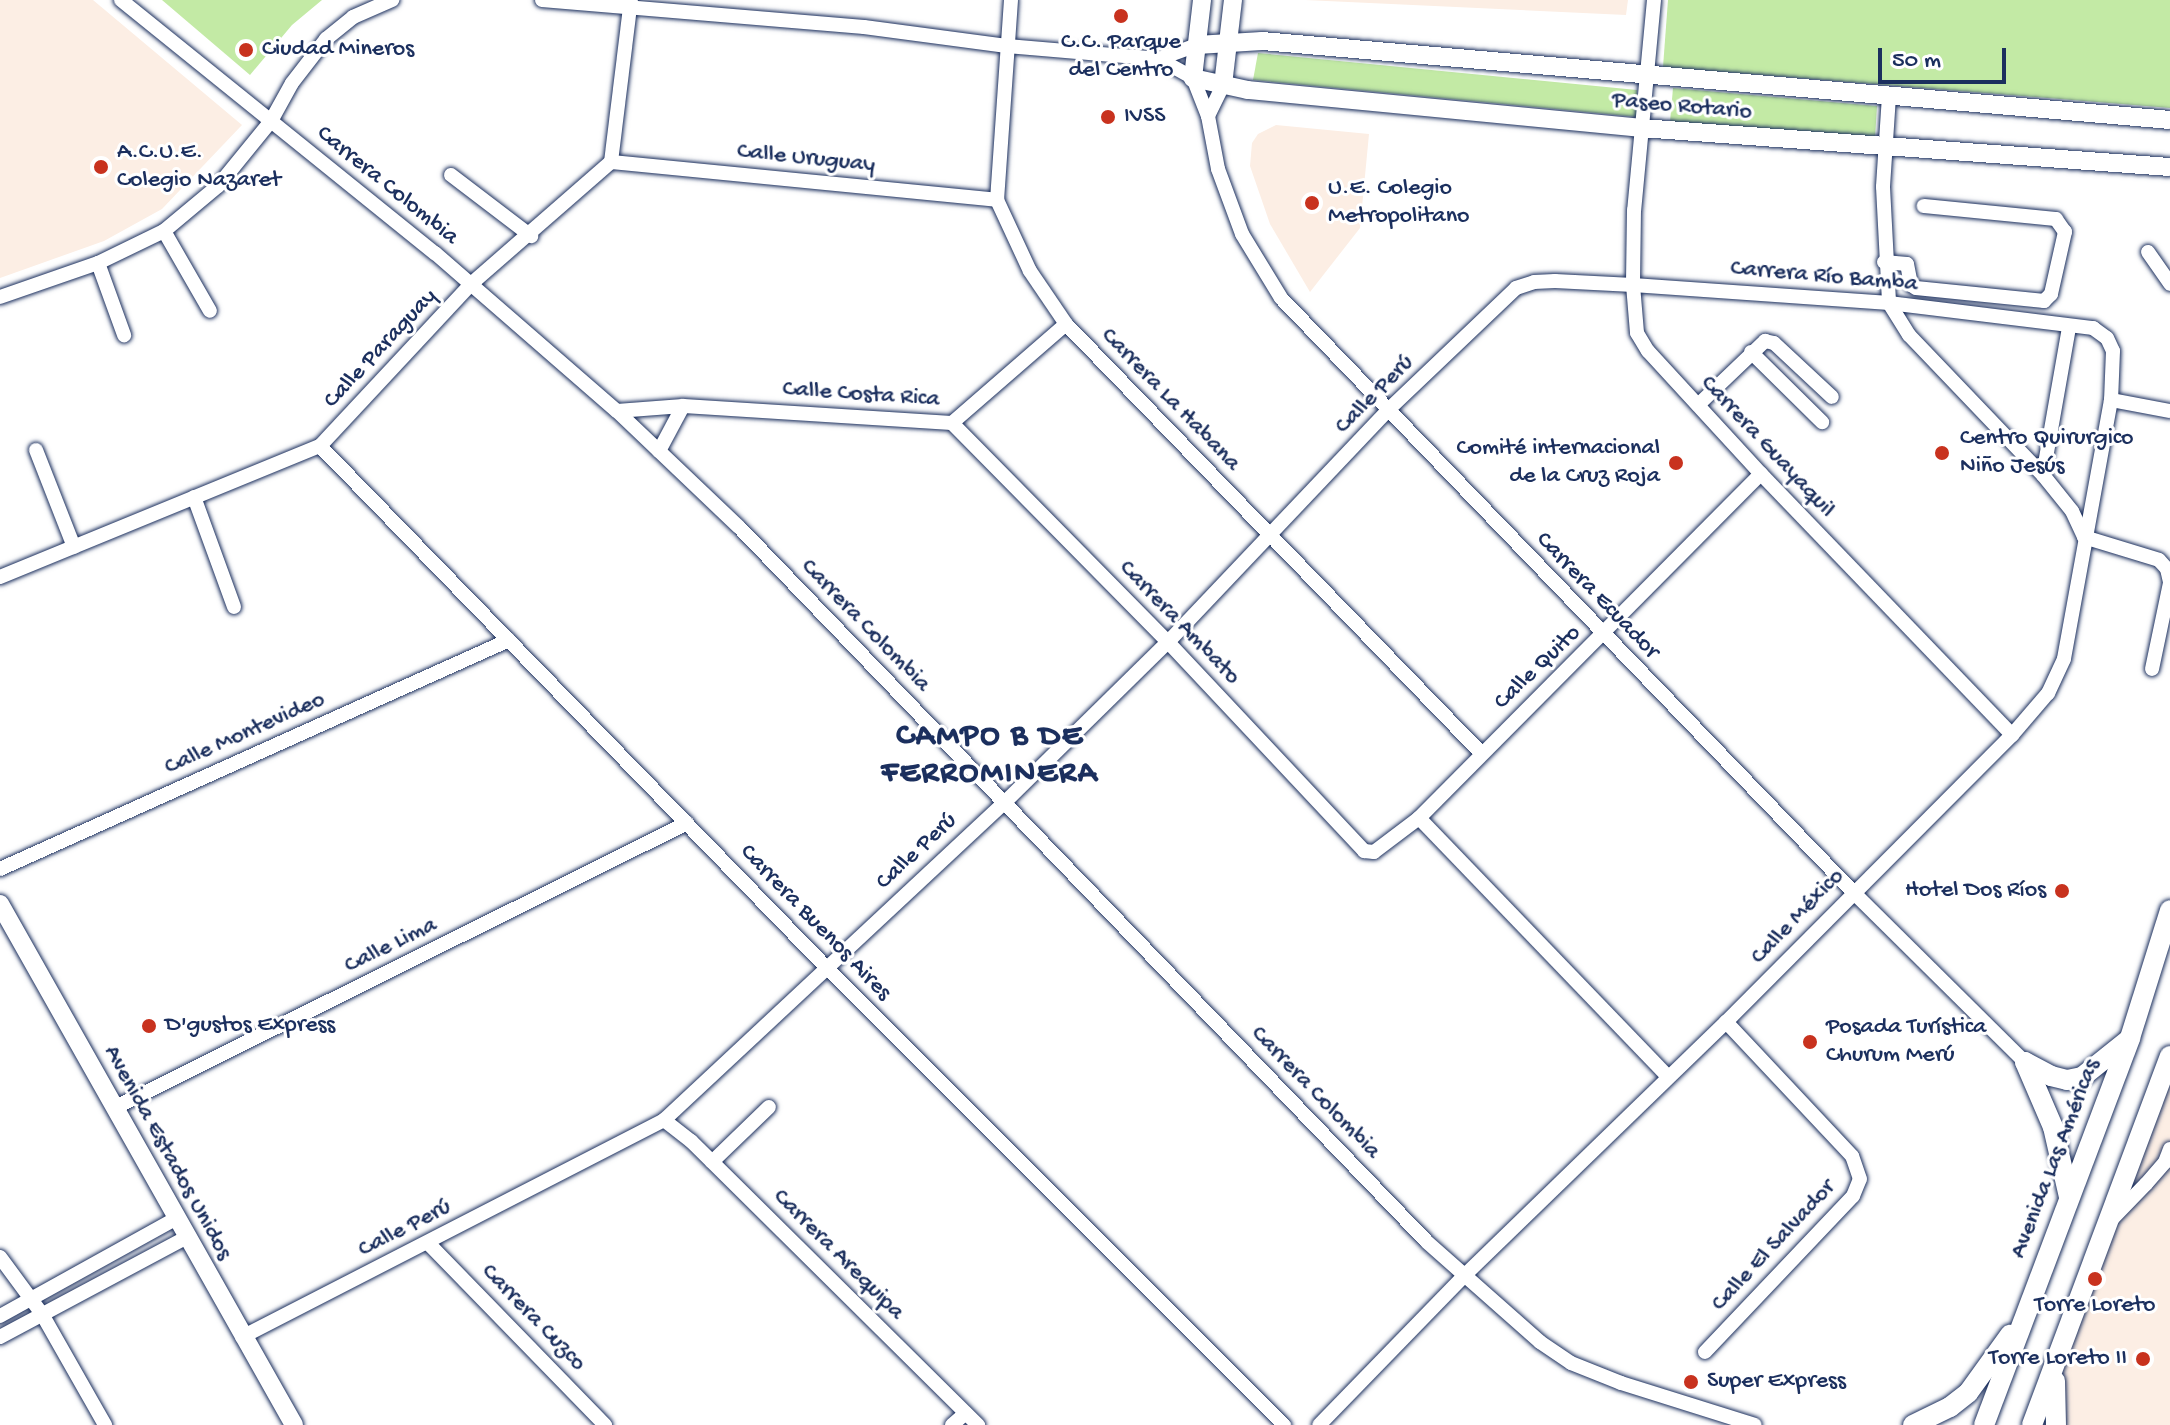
<!DOCTYPE html>
<meta charset="utf-8">
<style>
body{margin:0}
#map{position:relative;width:2170px;height:1425px;overflow:hidden;background:#fff;font-family:"Gochi Hand",sans-serif}
div>[style]{position:absolute}
.built>*{inset:0;background:#fceee4}
.green>*{inset:0;background:#c3eaa5}
.roads{filter:drop-shadow(0 0 2px #1b2f5e) drop-shadow(0 0 2px #1b2f5e)}
.minor>*{height:14px;margin:-7px;padding:0 7px;transform-origin:7px;border-radius:7px;background:#fff}
.tertiary>*{height:18px;margin:-9px;padding:0 9px;transform-origin:9px;border-radius:9px;background:#fff}
.secondary>*{height:20px;margin:-10px;padding:0 10px;transform-origin:10px;border-radius:10px;background:#fff}
.dots>*{width:22px;height:22px;translate:-50% -50%;box-sizing:border-box;border:4px solid #fff;border-radius:50%}
span{translate:-50% -50%;white-space:nowrap;text-align:center;line-height:1.15;-webkit-text-stroke:6px #fff;paint-order:stroke}
.poi-label{font-size:24px;color:#1b2f5e}
.left{translate:0 -50%;text-align:left}
.right{translate:-100% -50%;text-align:right}
.street-label{font-size:24px;color:#1b2f5e}
.district-label{font-size:32px;color:#1b2f5e;font-weight:700;letter-spacing:2px}
.scale{position:absolute;left:1878px;top:48px;width:128px;height:36px;box-sizing:border-box;border:4px solid #1b2f5e;border-top:0;padding-left:10px;font-size:24px;line-height:28px;white-space:nowrap;color:#1b2f5e;-webkit-text-stroke:6px #fff;paint-order:stroke}
</style>
<div id="map">
<div class="built">
<i style="clip-path:polygon(0 0,93px 0,242px 125px,162px 209px,104px 241px,0 278px)"></i>
<i style="clip-path:polygon(1305px 0,1628px 0,1626px 15px)"></i>
<i style="clip-path:polygon(1276px 125px,1369px 134px,1360px 228px,1310px 292px,1270px 224px,1250px 166px,1252px 143px,1258px 134px)"></i>
<i style="clip-path:polygon(2170px 1056px,2170px 1425px,2032px 1425px)"></i>
</div>
<div class="green">
<i style="clip-path:polygon(162px 0,322px 0,292px 25px,250px 75px)"></i>
<i style="clip-path:polygon(1668px 0,2170px 0,2170px 108px,1663px 67px)"></i>
<i style="clip-path:polygon(1258px 53px,1637px 90px,1637px 117px,1253px 80px)"></i>
<i style="clip-path:polygon(1673px 88px,1877px 106px,1875px 138px,1670px 122px)"></i>
</div>
<div class="roads">
<div class="minor">
<i style="left:121px;top:0;width:403px;rotate:38.9deg"></i>
<i style="left:435px;top:253px;width:241px;rotate:41deg"></i>
<i style="left:617px;top:411px;width:168px;rotate:43.6deg"></i>
<i style="left:739px;top:527px;width:992px;rotate:46.1deg"></i>
<i style="left:1427px;top:1242px;width:151px;rotate:41.5deg"></i>
<i style="left:1540px;top:1342px;width:37px;rotate:34deg"></i>
<i style="left:1571px;top:1363px;width:54px;rotate:21.8deg"></i>
<i style="left:1621px;top:1383px;width:140px;rotate:17.4deg"></i>
<i style="left:542px;top:0;width:323px;rotate:4.8deg"></i>
<i style="left:864px;top:27px;width:144px;rotate:7.6deg"></i>
<i style="left:1007px;top:46px;width:153px;rotate:4.9deg"></i>
<i style="left:1159px;top:59px;width:39px;rotate:29deg"></i>
<i style="left:1193px;top:78px;width:41px;rotate:68.5deg"></i>
<i style="left:1208px;top:116px;width:54px;rotate:79.3deg"></i>
<i style="left:1218px;top:169px;width:69px;rotate:69.7deg"></i>
<i style="left:1242px;top:234px;width:75px;rotate:58.6deg"></i>
<i style="left:1281px;top:298px;width:825px;rotate:46.08deg"></i>
<i style="left:1853px;top:892px;width:242px;rotate:44.7deg"></i>
<i style="left:1011px;top:0;width:200px;rotate:94deg"></i>
<i style="left:997px;top:200px;width:78px;rotate:65.1deg"></i>
<i style="left:1030px;top:271px;width:64px;rotate:55.8deg"></i>
<i style="left:1066px;top:324px;width:597px;rotate:45.95deg"></i>
<i style="left:1654px;top:0;width:211px;rotate:95.4deg"></i>
<i style="left:1634px;top:210px;width:75px;rotate:90.8deg"></i>
<i style="left:1633px;top:285px;width:48px;rotate:85.2deg"></i>
<i style="left:1637px;top:333px;width:21px;rotate:59deg"></i>
<i style="left:1648px;top:351px;width:167px;rotate:47.4deg"></i>
<i style="left:1761px;top:474px;width:362px;rotate:46.1deg"></i>
<i style="left:1159px;top:59px;width:40px;rotate:-20.2deg"></i>
<i style="left:1889px;top:96px;width:91px;rotate:93.8deg"></i>
<i style="left:1883px;top:187px;width:116px;rotate:87deg"></i>
<i style="left:1889px;top:303px;width:38px;rotate:58deg"></i>
<i style="left:1909px;top:335px;width:194px;rotate:46.3deg"></i>
<i style="left:2043px;top:475px;width:46px;rotate:51.1deg"></i>
<i style="left:2072px;top:511px;width:29px;rotate:65deg"></i>
<i style="left:2084px;top:537px;width:78px;rotate:17deg"></i>
<i style="left:2159px;top:560px;width:12px;rotate:48deg"></i>
<i style="left:2167px;top:569px;width:13px;rotate:77deg"></i>
<i style="left:1208px;top:116px;width:34px;rotate:-64deg"></i>
<i style="left:611px;top:162px;width:388px;rotate:5.6deg"></i>
<i style="left:451px;top:175px;width:101px;rotate:37.3deg"></i>
<i style="left:164px;top:231px;width:92px;rotate:60.1deg"></i>
<i style="left:2148px;top:252px;width:39px;rotate:55deg"></i>
<i style="left:1884px;top:262px;width:23px;rotate:5deg"></i>
<i style="left:1907px;top:264px;width:21px;rotate:79deg"></i>
<i style="left:1911px;top:285px;width:6px;rotate:31deg"></i>
<i style="left:1916px;top:288px;width:129px;rotate:5.8deg"></i>
<i style="left:2044px;top:301px;width:10px;rotate:-45deg"></i>
<i style="left:2051px;top:294px;width:64px;rotate:-77.3deg"></i>
<i style="left:2065px;top:232px;width:16px;rotate:-125deg"></i>
<i style="left:2056px;top:219px;width:133px;rotate:-174.4deg"></i>
<i style="left:98px;top:263px;width:77px;rotate:70.1deg"></i>
<i style="left:0;top:297px;width:104px;rotate:-19.1deg"></i>
<i style="left:98px;top:263px;width:73px;rotate:-25.9deg"></i>
<i style="left:164px;top:231px;width:70px;rotate:-39.8deg"></i>
<i style="left:218px;top:186px;width:84px;rotate:-50.8deg"></i>
<i style="left:271px;top:121px;width:43px;rotate:-61.1deg"></i>
<i style="left:292px;top:83px;width:56px;rotate:-52.3deg"></i>
<i style="left:326px;top:39px;width:35px;rotate:-39deg"></i>
<i style="left:353px;top:17px;width:43px;rotate:-23.6deg"></i>
<i style="left:1751px;top:352px;width:100px;rotate:44.6deg"></i>
<i style="left:2111px;top:400px;width:60px;rotate:10.6deg"></i>
<i style="left:1698px;top:405px;width:93px;rotate:-43.7deg"></i>
<i style="left:1765px;top:341px;width:9px;rotate:13deg"></i>
<i style="left:1774px;top:343px;width:79px;rotate:43deg"></i>
<i style="left:617px;top:411px;width:66px;rotate:-4.3deg"></i>
<i style="left:683px;top:406px;width:270px;rotate:3.6deg"></i>
<i style="left:952px;top:423px;width:151px;rotate:-41deg"></i>
<i style="left:952px;top:423px;width:308px;rotate:45.4deg"></i>
<i style="left:1168px;top:642px;width:287px;rotate:46.8deg"></i>
<i style="left:1364px;top:851px;width:10px;rotate:6deg"></i>
<i style="left:1374px;top:852px;width:56px;rotate:-37.1deg"></i>
<i style="left:1419px;top:818px;width:485px;rotate:-45.2deg"></i>
<i style="left:320px;top:446px;width:726px;rotate:45.84deg"></i>
<i style="left:826px;top:967px;width:648px;rotate:45deg"></i>
<i style="left:36px;top:450px;width:104px;rotate:68.6deg"></i>
<i style="left:659px;top:451px;width:51px;rotate:-61.9deg"></i>
<i style="left:2043px;top:475px;width:150px;rotate:-80deg"></i>
<i style="left:194px;top:497px;width:117px;rotate:70deg"></i>
<i style="left:0;top:577px;width:346px;rotate:-22.3deg"></i>
<i style="left:320px;top:446px;width:221px;rotate:-47deg"></i>
<i style="left:471px;top:284px;width:186px;rotate:-41.1deg"></i>
<i style="left:611px;top:162px;width:163px;rotate:-83deg"></i>
<i style="left:2152px;top:669px;width:88px;rotate:-78.2deg"></i>
<i style="left:1419px;top:818px;width:359px;rotate:46.1deg"></i>
<i style="left:0;top:869px;width:558px;rotate:-24.22deg"></i>
<i style="left:114px;top:1108px;width:640px;rotate:-26.44deg"></i>
<i style="left:664px;top:1120px;width:34px;rotate:38deg"></i>
<i style="left:691px;top:1141px;width:404px;rotate:44.7deg"></i>
<i style="left:712px;top:1162px;width:79px;rotate:-44deg"></i>
<i style="left:2110px;top:1221px;width:52px;rotate:-45.8deg"></i>
<i style="left:2146px;top:1184px;width:29px;rotate:-49deg"></i>
<i style="left:2165px;top:1162px;width:14px;rotate:-69deg"></i>
<i style="left:428px;top:1243px;width:254px;rotate:45.8deg"></i>
<i style="left:0;top:1257px;width:71px;rotate:53.6deg"></i>
<i style="left:42px;top:1314px;width:128px;rotate:60.4deg"></i>
<i style="left:0;top:1316px;width:202px;rotate:-29deg"></i>
<i style="left:0;top:1337px;width:212px;rotate:-28.1deg"></i>
<i style="left:242px;top:1337px;width:475px;rotate:-27.2deg"></i>
<i style="left:664px;top:1120px;width:466px;rotate:-43deg"></i>
<i style="left:1005px;top:802px;width:228px;rotate:-44.5deg"></i>
<i style="left:1168px;top:642px;width:318px;rotate:-46.5deg"></i>
<i style="left:1387px;top:411px;width:178px;rotate:-43.6deg"></i>
<i style="left:1516px;top:288px;width:19px;rotate:-18deg"></i>
<i style="left:1534px;top:282px;width:21px;rotate:-3deg"></i>
<i style="left:1555px;top:281px;width:78px;rotate:2.9deg"></i>
<i style="left:1633px;top:285px;width:257px;rotate:4deg"></i>
<i style="left:1889px;top:303px;width:206px;rotate:7deg"></i>
<i style="left:2093px;top:328px;width:17px;rotate:36deg"></i>
<i style="left:2107px;top:338px;width:14px;rotate:65deg"></i>
<i style="left:2113px;top:351px;width:49px;rotate:92.3deg"></i>
<i style="left:2111px;top:400px;width:263px;rotate:100.3deg"></i>
<i style="left:2064px;top:659px;width:38px;rotate:115deg"></i>
<i style="left:2048px;top:693px;width:55px;rotate:130.6deg"></i>
<i style="left:2012px;top:735px;width:405px;rotate:134.9deg"></i>
<i style="left:1726px;top:1022px;width:363px;rotate:135.9deg"></i>
<i style="left:1465px;top:1275px;width:209px;rotate:134.2deg"></i>
<i style="left:1705px;top:1352px;width:215px;rotate:-46.5deg"></i>
<i style="left:1853px;top:1196px;width:18px;rotate:-68deg"></i>
<i style="left:1860px;top:1179px;width:24px;rotate:-109deg"></i>
<i style="left:1852px;top:1156px;width:184px;rotate:-133.2deg"></i>
<i style="left:952px;top:1425px;width:18px;rotate:-41deg"></i>
</div>
<div class="tertiary">
<i style="left:1202px;top:0;width:79px;rotate:96.6deg"></i>
<i style="left:1193px;top:78px;width:56px;rotate:12.3deg"></i>
<i style="left:1248px;top:90px;width:395px;rotate:5.5deg"></i>
<i style="left:1641px;top:128px;width:530px;rotate:4.22deg"></i>
<i style="left:1197px;top:45px;width:65px;rotate:-3.5deg"></i>
<i style="left:1262px;top:41px;width:911px;rotate:4.97deg"></i>
<i style="left:1223px;top:85px;width:86px;rotate:-83.3deg"></i>
<i style="left:0;top:904px;width:598px;rotate:60.56deg"></i>
</div>
<div class="secondary">
<i style="left:2025px;top:1062px;width:71px;rotate:66.7deg"></i>
<i style="left:2053px;top:1127px;width:72px;rotate:77.1deg"></i>
<i style="left:2025px;top:1062px;width:30px;rotate:28deg"></i>
<i style="left:2051px;top:1076px;width:16px;rotate:14deg"></i>
<i style="left:2067px;top:1080px;width:15px;rotate:-11deg"></i>
<i style="left:2082px;top:1077px;width:58px;rotate:-38.7deg"></i>
<i style="left:2055px;top:1381px;width:44px;rotate:88.7deg"></i>
<i style="left:1913px;top:1425px;width:41px;rotate:-25.9deg"></i>
<i style="left:1950px;top:1407px;width:23px;rotate:-38deg"></i>
<i style="left:1968px;top:1393px;width:72px;rotate:-54.1deg"></i>
<i style="left:1984px;top:1425px;width:414px;rotate:-69.3deg"></i>
<i style="left:2130px;top:1038px;width:134px;rotate:-72.6deg"></i>
<i style="left:2032px;top:1425px;width:394px;rotate:-69.5deg"></i>
</div>
</div>
<div class="dots">
<i style="left:1121px;top:16px;background:#c8321e"></i>
<i style="left:246px;top:50px;background:#c8321e"></i>
<i style="left:1108px;top:117px;background:#c8321e"></i>
<i style="left:101px;top:167px;background:#c8321e"></i>
<i style="left:1312px;top:203px;background:#c8321e"></i>
<i style="left:1942px;top:453px;background:#c8321e"></i>
<i style="left:1676px;top:463px;background:#c8321e"></i>
<i style="left:2062px;top:891px;background:#c8321e"></i>
<i style="left:149px;top:1026px;background:#c8321e"></i>
<i style="left:1810px;top:1042px;background:#c8321e"></i>
<i style="left:2095px;top:1279px;background:#c8321e"></i>
<i style="left:2143px;top:1359px;background:#c8321e"></i>
<i style="left:1691px;top:1382px;background:#c8321e"></i>
</div>
<div class="poi-label">
<span style="left:1121px;top:57px">C.C. Parque<br>del Centro</span>
<span class="left" style="left:262px;top:50px">Ciudad Mineros</span>
<span class="left" style="left:1124px;top:117px">IVSS</span>
<span class="left" style="left:117px;top:167px">A.C.U.E.<br>Colegio Nazaret</span>
<span class="left" style="left:1328px;top:203px">U.E. Colegio<br>Metropolitano</span>
<span class="left" style="left:1960px;top:453px">Centro Quirurgico<br>Niño Jesús</span>
<span class="right" style="left:1660px;top:463px">Comité internacional<br>de la Cruz Roja</span>
<span class="right" style="left:2046px;top:891px">Hotel Dos Ríos</span>
<span class="left" style="left:165px;top:1026px">D'gustos Express</span>
<span class="left" style="left:1826px;top:1042px">Posada Turística<br>Churum Merú</span>
<span style="left:2095px;top:1306px">Torre Loreto</span>
<span class="right" style="left:2127px;top:1359px">Torre Loreto II</span>
<span class="left" style="left:1707px;top:1382px">Super Express</span>
</div>
<div class="street-label">
<span style="left:1682px;top:107px;rotate:5deg">Paseo Rotario</span>
<span style="left:806px;top:159px;rotate:6deg">Calle Uruguay</span>
<span style="left:387px;top:186px;rotate:39deg">Carrera Colombia</span>
<span style="left:1824px;top:277px;rotate:5deg">Carrera Río Bamba</span>
<span style="left:381px;top:349px;rotate:-47deg">Calle Paraguay</span>
<span style="left:861px;top:395px;rotate:4deg">Calle Costa Rica</span>
<span style="left:1375px;top:395px;rotate:-45deg">Calle Perú</span>
<span style="left:1170px;top:400px;rotate:46deg">Carrera La Habana</span>
<span style="left:1767px;top:447px;rotate:47deg">Carrera Guayaquil</span>
<span style="left:1597px;top:596px;rotate:46deg">Carrera Ecuador</span>
<span style="left:1179px;top:623px;rotate:46deg">Carrera Ambato</span>
<span style="left:865px;top:626px;rotate:46deg">Carrera Colombia</span>
<span style="left:1538px;top:668px;rotate:-44deg">Calle Quito</span>
<span style="left:245px;top:734px;rotate:-24deg">Calle Montevideo</span>
<span style="left:917px;top:852px;rotate:-43deg">Calle Perú</span>
<span style="left:1798px;top:917px;rotate:-46deg">Calle México</span>
<span style="left:815px;top:923px;rotate:46deg">Carrera Buenos Aires</span>
<span style="left:391px;top:946px;rotate:-26deg">Calle Lima</span>
<span style="left:1315px;top:1093px;rotate:46deg">Carrera Colombia</span>
<span style="left:167px;top:1153px;rotate:61deg">Avenida Estados Unidos</span>
<span style="left:2056px;top:1159px;rotate:-69deg">Avenida Las Américas</span>
<span style="left:405px;top:1229px;rotate:-27deg">Calle Perú</span>
<span style="left:1774px;top:1246px;rotate:-47deg">Calle El Salvador</span>
<span style="left:838px;top:1255px;rotate:45deg">Carrera Arequipa</span>
<span style="left:533px;top:1318px;rotate:46deg">Carrera Cuzco</span>
</div>
<div class="district-label">
<span style="left:990px;top:756px">CAMPO B DE<br>FERROMINERA</span>
</div>
<div class="scale">50 m</div>
</div>
